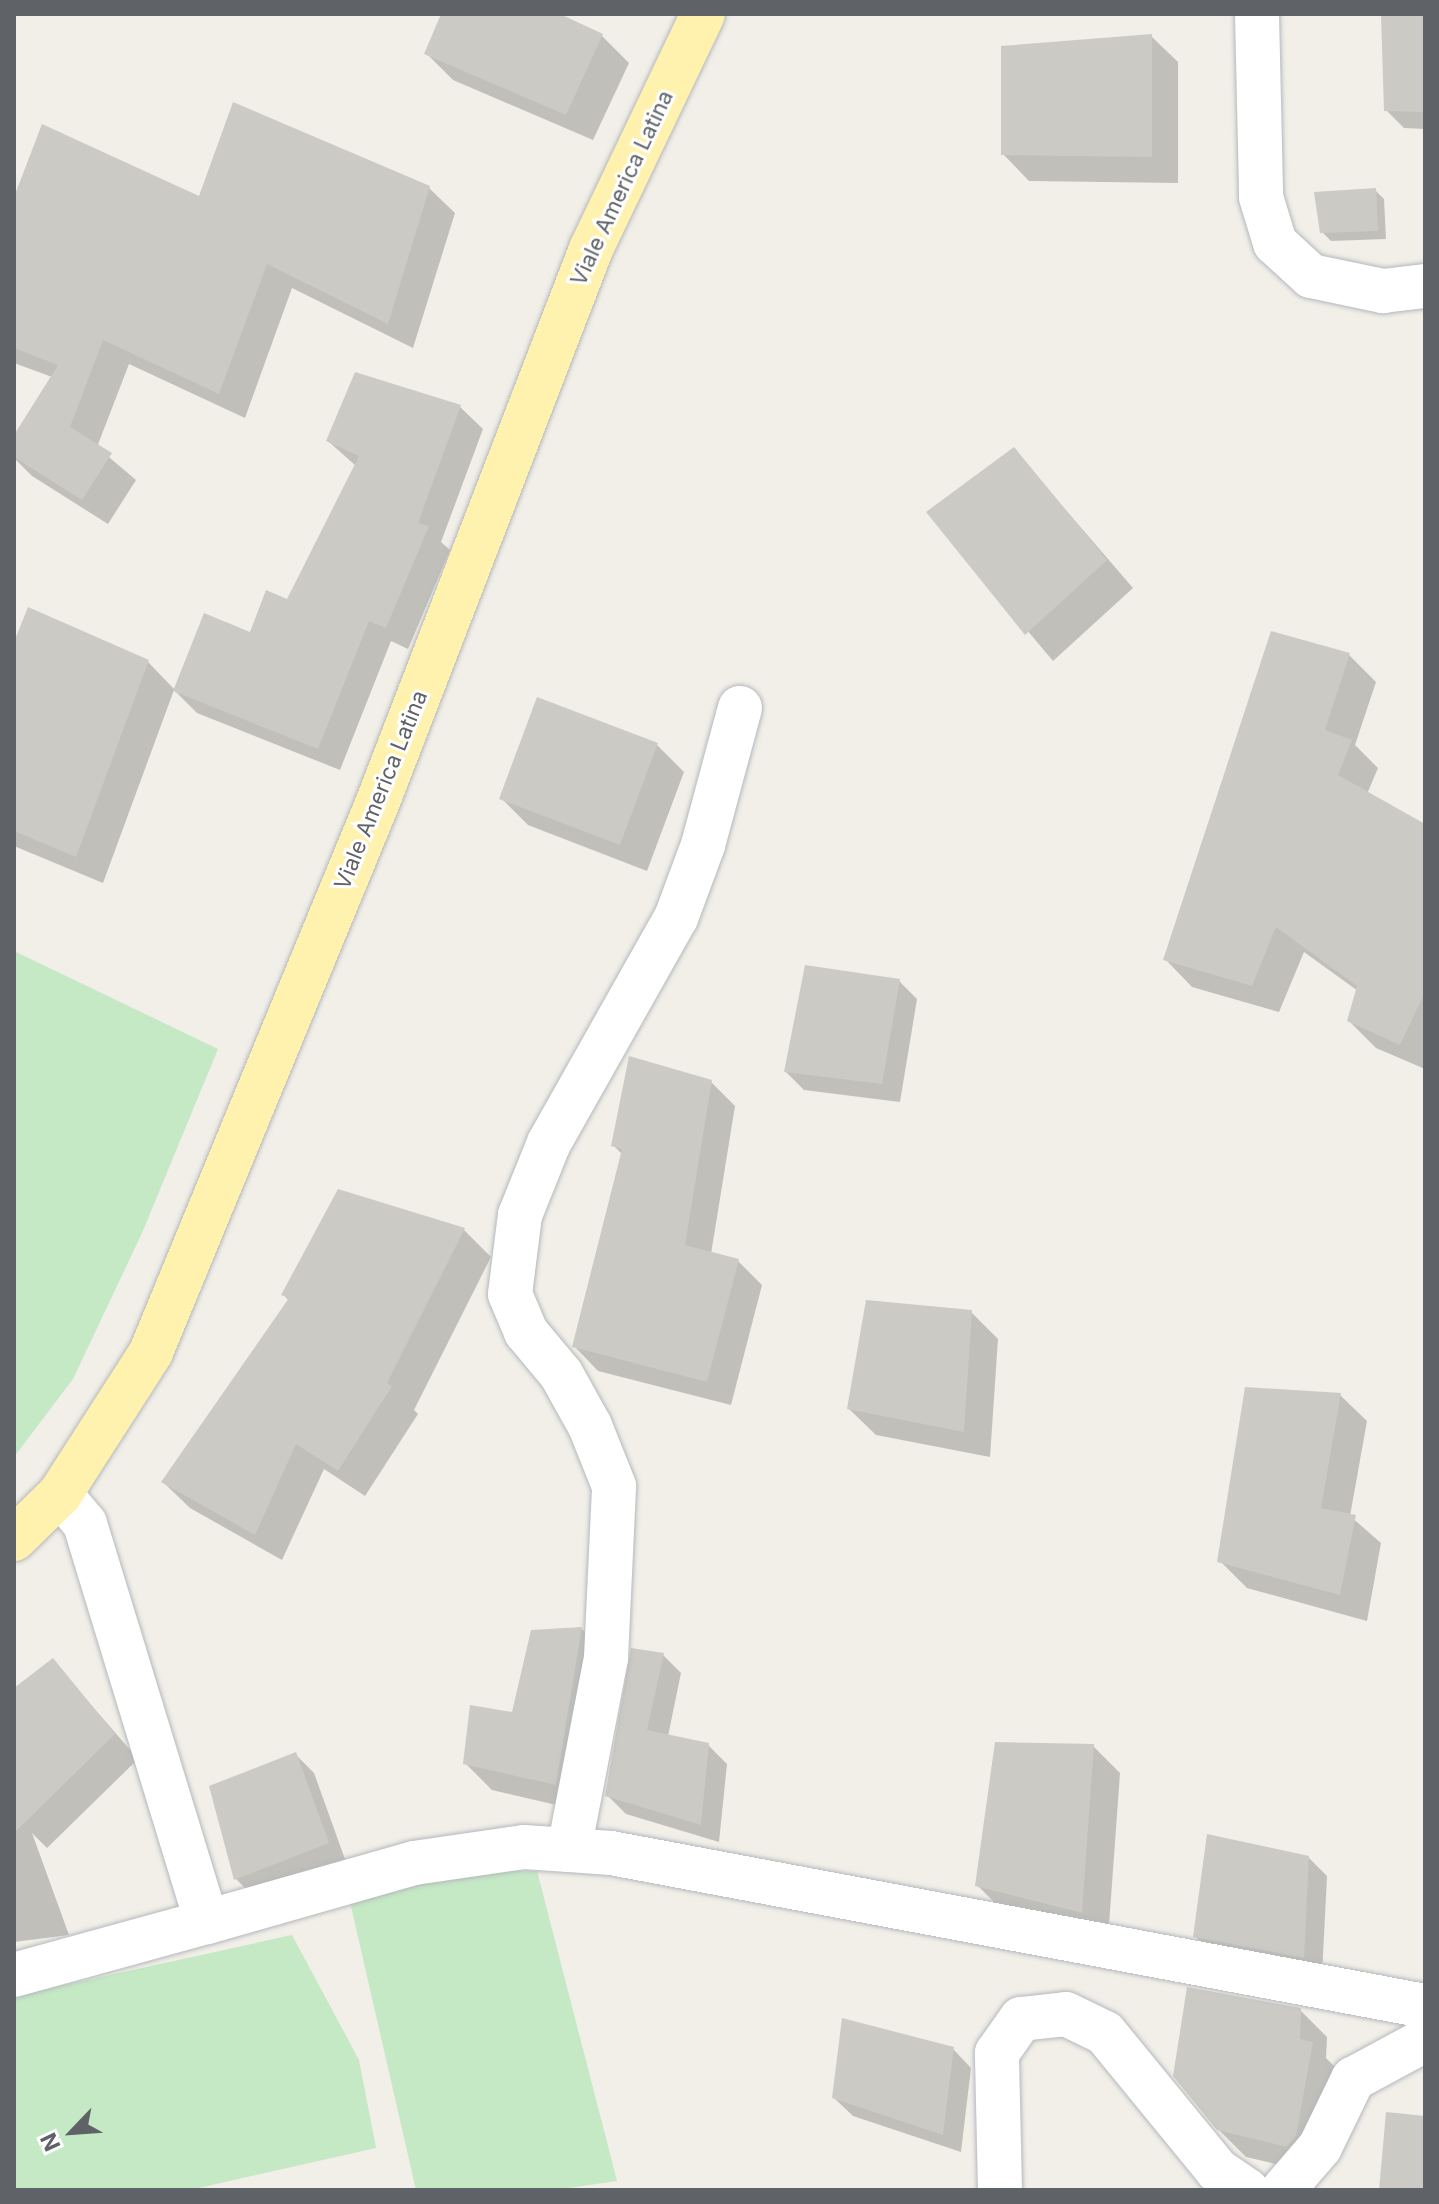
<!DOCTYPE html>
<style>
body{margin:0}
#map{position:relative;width:1439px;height:2204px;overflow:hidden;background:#f1efe8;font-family:Inter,sans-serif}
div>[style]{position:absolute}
.green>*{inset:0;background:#c5e8c5}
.shadow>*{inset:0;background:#0003}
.building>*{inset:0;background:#cccac5}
.roads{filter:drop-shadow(0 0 2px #b5b8bc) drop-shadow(0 0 2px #b5b8bc)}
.minor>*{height:44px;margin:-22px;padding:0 22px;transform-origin:22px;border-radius:22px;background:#fff}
.major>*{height:44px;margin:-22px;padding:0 22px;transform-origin:22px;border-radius:22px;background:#fff2af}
span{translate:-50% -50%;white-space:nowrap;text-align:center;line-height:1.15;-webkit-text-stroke:6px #fff;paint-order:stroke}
.street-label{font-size:22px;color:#5f6368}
.frame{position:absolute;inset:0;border:16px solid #5f6368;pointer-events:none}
.north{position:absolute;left:32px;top:2092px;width:80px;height:80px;-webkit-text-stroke:6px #fff;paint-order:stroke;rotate:245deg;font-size:22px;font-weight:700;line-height:32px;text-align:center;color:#5f6368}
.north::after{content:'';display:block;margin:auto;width:28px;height:36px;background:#5f6368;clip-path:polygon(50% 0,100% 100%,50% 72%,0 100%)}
</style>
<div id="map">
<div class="green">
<i style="clip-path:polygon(14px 951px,218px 1049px,142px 1233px,73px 1379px,14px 1457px)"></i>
<i style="clip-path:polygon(474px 1871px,537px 1871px,617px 2181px,555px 2190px,416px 2190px,350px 1902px)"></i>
<i style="clip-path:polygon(292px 1935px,359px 2060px,376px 2148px,190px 2190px,14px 2190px,14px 1996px)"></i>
</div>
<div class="shadow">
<i style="clip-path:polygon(443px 14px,555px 14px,602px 36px,629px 63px,593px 140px,453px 80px,426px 53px)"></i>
<i style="clip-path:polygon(1425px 17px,1425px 129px,1404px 128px,1386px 110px)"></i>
<i style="clip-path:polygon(1151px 36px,1178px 62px,1178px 183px,1029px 181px,1003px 154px)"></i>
<i style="clip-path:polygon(429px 188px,455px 213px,413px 348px,292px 288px,245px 418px,129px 364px,97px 447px,136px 480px,108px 524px,32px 476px,14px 458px,14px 439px,52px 377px,14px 363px,14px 203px)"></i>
<i style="clip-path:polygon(1375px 190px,1384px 199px,1386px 239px,1331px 241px,1322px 232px)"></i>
<i style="clip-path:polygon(356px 374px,460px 407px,483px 429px,441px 542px,450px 550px,408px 649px,391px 641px,340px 770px,197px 713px,174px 690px,103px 883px,14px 846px,14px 647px,148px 662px,175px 690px,251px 634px,288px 601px,356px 466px,328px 441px)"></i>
<i style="clip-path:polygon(1014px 450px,1133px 588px,1053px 661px,928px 512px)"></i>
<i style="clip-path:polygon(1349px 655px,1376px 682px,1355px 745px,1378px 768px,1367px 794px,1425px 826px,1425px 1069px,1376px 1048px,1349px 1021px,1358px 991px,1304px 952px,1279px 1012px,1192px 987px,1166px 960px)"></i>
<i style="clip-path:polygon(657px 745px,684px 772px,647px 871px,528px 825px,501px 798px)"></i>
<i style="clip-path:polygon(899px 981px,917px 999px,900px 1102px,804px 1090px,786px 1072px)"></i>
<i style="clip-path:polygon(711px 1082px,735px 1106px,711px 1254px,738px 1261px,762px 1285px,731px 1405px,598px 1371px,574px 1346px,623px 1155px,614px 1146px)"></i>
<i style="clip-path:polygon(339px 1191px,464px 1230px,491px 1257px,414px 1410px,418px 1414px,365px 1496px,324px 1469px,282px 1560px,190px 1508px,163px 1482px,289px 1301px,283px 1294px)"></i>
<i style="clip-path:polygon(971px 1312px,998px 1339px,990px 1457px,876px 1435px,849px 1409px)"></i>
<i style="clip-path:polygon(1340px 1395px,1367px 1421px,1350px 1516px,1381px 1543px,1367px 1621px,1247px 1588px,1220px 1561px)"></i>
<i style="clip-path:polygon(582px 1629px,608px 1656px,582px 1811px,492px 1790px,465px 1763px,513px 1715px)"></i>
<i style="clip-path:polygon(663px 1655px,681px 1673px,668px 1736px,708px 1745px,727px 1764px,719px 1842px,626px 1814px,607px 1795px)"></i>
<i style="clip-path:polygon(53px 1661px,138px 1759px,47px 1848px,32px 1833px,69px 1935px,14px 1942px,14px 1690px)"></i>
<i style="clip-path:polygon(1093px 1746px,1120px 1773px,1108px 1939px,1004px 1912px,977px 1885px)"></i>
<i style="clip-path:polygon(296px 1755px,314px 1773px,346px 1862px,254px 1897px,236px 1879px)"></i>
<i style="clip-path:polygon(1308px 1857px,1327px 1876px,1322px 1975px,1214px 1955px,1195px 1936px)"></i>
<i style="clip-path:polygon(1300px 2010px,1327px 2037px,1326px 2058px,1339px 2071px,1314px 2173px,1246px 2157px,1218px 2129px)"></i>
<i style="clip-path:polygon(953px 2049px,971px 2068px,961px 2152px,853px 2116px,834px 2098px)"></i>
</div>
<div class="building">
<i style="clip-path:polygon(441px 14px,560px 14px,603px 34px,566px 115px,424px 54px)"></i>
<i style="clip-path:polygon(1381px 15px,1425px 15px,1425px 112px,1384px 111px)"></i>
<i style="clip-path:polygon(1152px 34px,1152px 157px,1001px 155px,1001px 46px)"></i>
<i style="clip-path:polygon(233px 102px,430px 186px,388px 324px,267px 264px,219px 394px,103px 340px,70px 427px,112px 453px,82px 500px,14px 457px,14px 435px,58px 365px,14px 348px,14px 197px,42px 124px,199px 196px)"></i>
<i style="clip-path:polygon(1376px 188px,1378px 231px,1320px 233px,1314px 192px)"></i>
<i style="clip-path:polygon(355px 372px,461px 405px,418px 523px,429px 526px,386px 628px,369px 621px,318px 749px,173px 691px,204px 613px,250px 632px,266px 590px,287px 599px,359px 456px,326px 441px)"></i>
<i style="clip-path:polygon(1014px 447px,1107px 560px,1025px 635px,926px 512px)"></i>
<i style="clip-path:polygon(28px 607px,149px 660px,76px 857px,14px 831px,14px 642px)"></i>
<i style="clip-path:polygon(1271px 631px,1350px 653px,1325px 730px,1352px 740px,1338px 775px,1425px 824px,1425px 992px,1400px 1045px,1347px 1021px,1357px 986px,1276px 927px,1252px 986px,1163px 960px)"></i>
<i style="clip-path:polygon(537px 697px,658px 743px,620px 845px,499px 799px)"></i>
<i style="clip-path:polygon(805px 965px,900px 979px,882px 1084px,784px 1072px)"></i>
<i style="clip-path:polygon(629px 1056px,712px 1080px,685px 1245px,739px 1259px,707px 1382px,572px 1347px,622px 1149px,611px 1146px)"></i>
<i style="clip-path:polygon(338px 1189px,465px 1228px,387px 1383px,392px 1386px,338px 1471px,296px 1444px,255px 1535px,161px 1482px,289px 1298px,281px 1295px)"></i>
<i style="clip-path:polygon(866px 1300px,972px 1310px,964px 1432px,847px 1409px)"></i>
<i style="clip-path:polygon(1245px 1387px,1341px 1393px,1321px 1508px,1356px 1515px,1340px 1595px,1217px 1562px)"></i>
<i style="clip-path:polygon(582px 1627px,556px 1785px,463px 1764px,470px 1705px,512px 1712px,531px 1630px)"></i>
<i style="clip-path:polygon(631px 1648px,664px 1653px,647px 1730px,709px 1743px,701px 1825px,605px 1796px)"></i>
<i style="clip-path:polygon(53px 1658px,115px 1734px,14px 1833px,14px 1688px)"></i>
<i style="clip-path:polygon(995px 1742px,1094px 1744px,1082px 1913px,975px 1886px)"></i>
<i style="clip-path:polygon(296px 1752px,329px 1843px,234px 1880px,209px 1786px)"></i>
<i style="clip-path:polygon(1207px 1834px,1309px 1856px,1304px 1958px,1193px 1937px)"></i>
<i style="clip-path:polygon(1187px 1987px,1301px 2008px,1300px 2039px,1313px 2042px,1296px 2136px,1287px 2147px,1217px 2130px,1173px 2076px)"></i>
<i style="clip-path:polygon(842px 2018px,954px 2047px,943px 2135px,832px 2098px)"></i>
<i style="clip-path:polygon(1386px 2112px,1425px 2116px,1425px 2190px,1379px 2190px)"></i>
</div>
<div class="roads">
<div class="minor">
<i style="left:1257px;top:14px;width:183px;rotate:88.7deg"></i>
<i style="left:1261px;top:197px;width:48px;rotate:73.1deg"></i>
<i style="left:1275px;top:243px;width:49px;rotate:42.5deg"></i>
<i style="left:1311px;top:276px;width:74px;rotate:11.8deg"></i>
<i style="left:1383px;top:291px;width:42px;rotate:-6.8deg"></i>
<i style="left:60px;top:1494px;width:39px;rotate:50deg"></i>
<i style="left:85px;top:1524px;width:416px;rotate:73deg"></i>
<i style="left:207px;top:1922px;width:215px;rotate:-15.9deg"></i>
<i style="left:414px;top:1863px;width:111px;rotate:-8.3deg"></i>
<i style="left:524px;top:1847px;width:45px;rotate:3.8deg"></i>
<i style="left:569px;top:1850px;width:42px;rotate:4.1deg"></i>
<i style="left:611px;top:1853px;width:828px;rotate:10.65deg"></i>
<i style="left:569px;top:1850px;width:196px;rotate:-79.1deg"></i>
<i style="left:606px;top:1658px;width:172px;rotate:-87.3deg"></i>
<i style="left:614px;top:1486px;width:65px;rotate:-111.8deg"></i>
<i style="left:590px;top:1426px;width:60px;rotate:-119.1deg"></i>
<i style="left:561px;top:1374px;width:55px;rotate:-129.8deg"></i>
<i style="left:526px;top:1332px;width:41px;rotate:-112.8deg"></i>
<i style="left:510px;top:1294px;width:80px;rotate:-82.8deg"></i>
<i style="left:520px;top:1215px;width:78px;rotate:-68.1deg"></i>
<i style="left:549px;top:1143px;width:258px;rotate:-60.6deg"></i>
<i style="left:676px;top:918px;width:78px;rotate:-69.7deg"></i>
<i style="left:703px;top:845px;width:142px;rotate:-74.9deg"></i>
<i style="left:14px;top:1975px;width:200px;rotate:-15.4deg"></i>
<i style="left:1000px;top:2190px;width:137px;rotate:-91.3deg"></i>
<i style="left:997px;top:2053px;width:42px;rotate:-54.8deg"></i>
<i style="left:1021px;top:2019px;width:45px;rotate:-6.3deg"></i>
<i style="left:1066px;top:2014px;width:43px;rotate:26deg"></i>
<i style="left:1105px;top:2033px;width:177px;rotate:50.7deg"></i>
<i style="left:1217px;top:2170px;width:36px;rotate:34deg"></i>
<i style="left:1283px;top:2190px;width:57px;rotate:-49.3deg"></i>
<i style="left:1320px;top:2147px;width:76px;rotate:-64.1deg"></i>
<i style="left:1353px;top:2079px;width:82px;rotate:-28.4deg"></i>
</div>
<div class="major">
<i style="left:14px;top:1539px;width:64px;rotate:-44.4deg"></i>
<i style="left:60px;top:1494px;width:169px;rotate:-57.3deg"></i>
<i style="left:151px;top:1352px;width:593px;rotate:-67.59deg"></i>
<i style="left:377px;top:804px;width:595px;rotate:-68.91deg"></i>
<i style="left:591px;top:249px;width:260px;rotate:-64.5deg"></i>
</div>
</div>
<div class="street-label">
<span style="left:622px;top:188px;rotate:-65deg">Viale America Latina</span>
<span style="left:381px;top:790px;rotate:-68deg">Viale America Latina</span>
</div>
<div class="frame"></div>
<div class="north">N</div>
</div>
